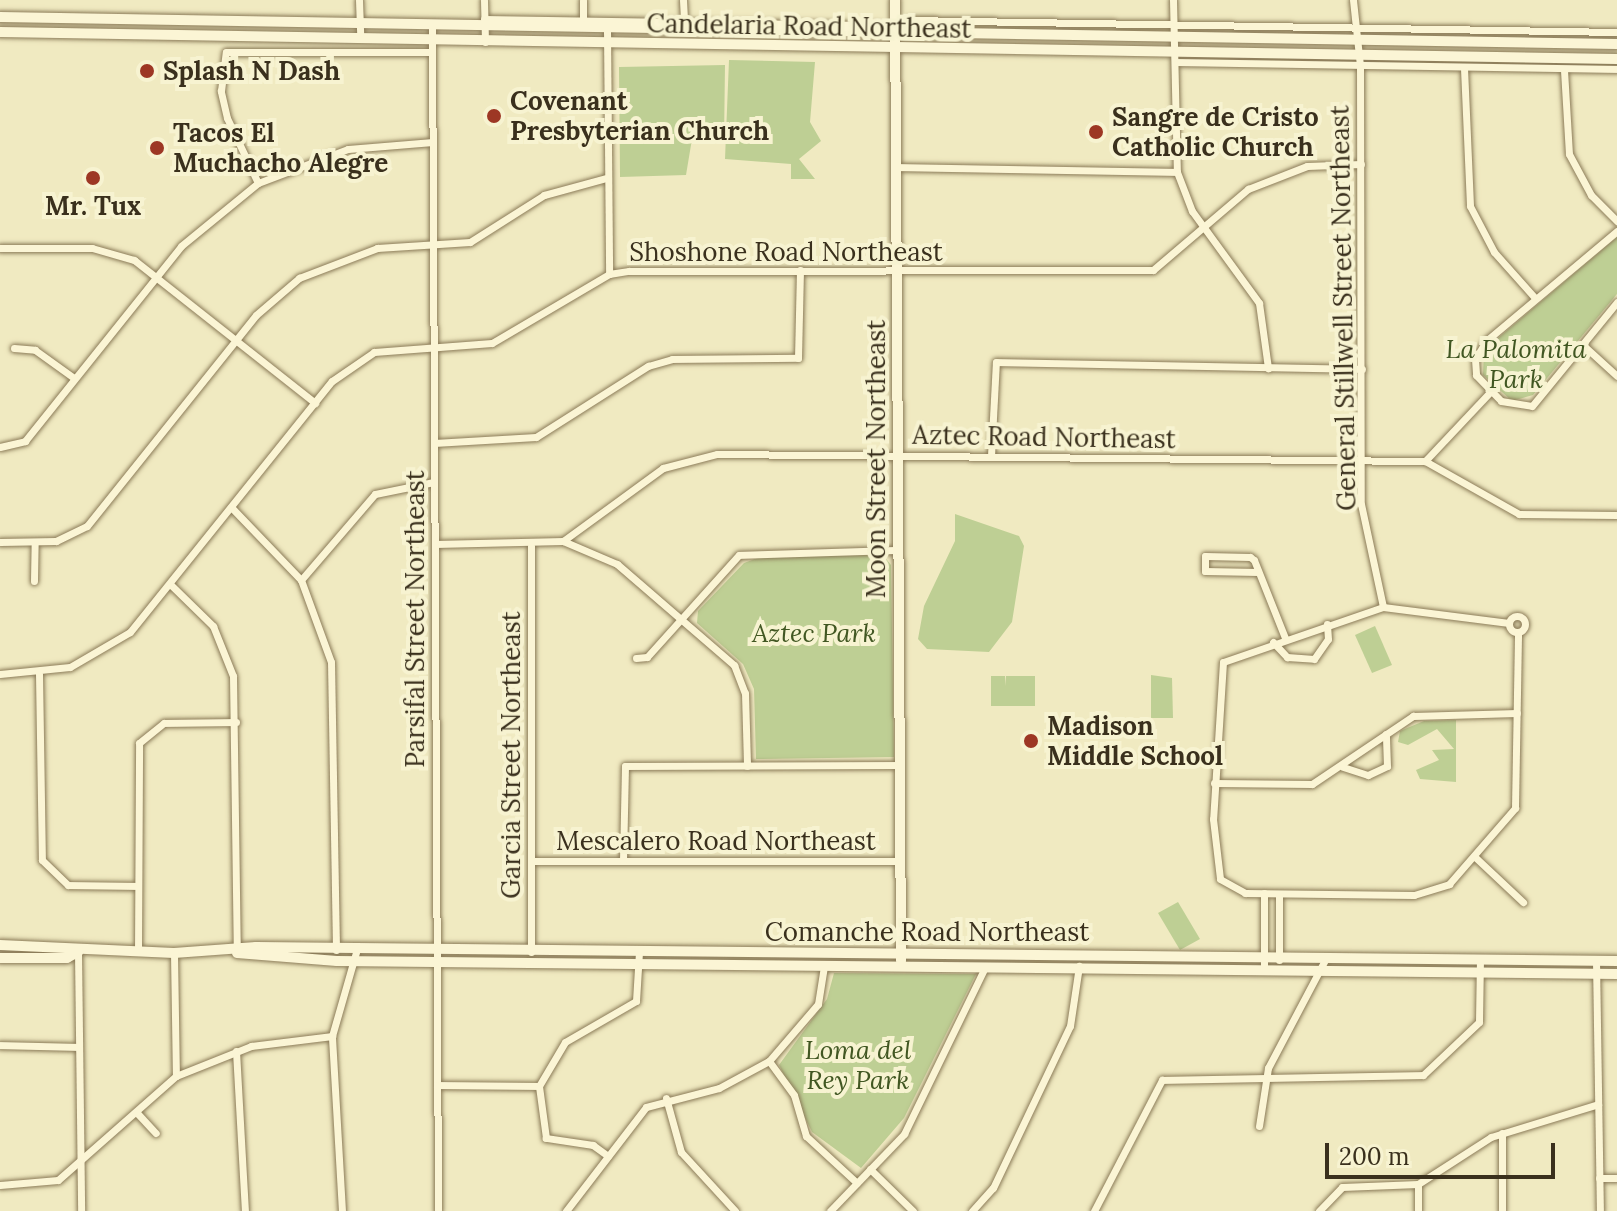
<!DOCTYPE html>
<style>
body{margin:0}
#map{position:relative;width:1617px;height:1211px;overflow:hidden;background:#f0eac1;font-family:Lora,serif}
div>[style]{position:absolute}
.green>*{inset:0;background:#becf94}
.roads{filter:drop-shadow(0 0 2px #8b7b58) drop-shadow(0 0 2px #8b7b58)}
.street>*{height:7px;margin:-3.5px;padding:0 3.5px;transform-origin:3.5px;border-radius:3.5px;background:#fbf5d5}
.street>.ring{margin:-3.5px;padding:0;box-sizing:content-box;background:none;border:7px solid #fbf5d5;border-radius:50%}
.secondary>*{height:10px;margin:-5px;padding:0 5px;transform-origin:5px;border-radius:5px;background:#fbf5d5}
.dots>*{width:22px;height:22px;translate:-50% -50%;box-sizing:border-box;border:4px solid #f7f3d1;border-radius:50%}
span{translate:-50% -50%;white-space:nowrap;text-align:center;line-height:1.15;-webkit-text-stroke:8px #f7f3d1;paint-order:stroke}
.street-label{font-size:26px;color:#3a301d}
.poi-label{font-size:26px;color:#3a301d;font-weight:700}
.left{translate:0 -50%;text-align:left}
.park-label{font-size:26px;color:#415722;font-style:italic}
.scale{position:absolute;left:1325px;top:1143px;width:230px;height:36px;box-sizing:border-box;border:4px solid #3a301d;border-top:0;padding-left:10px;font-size:24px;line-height:28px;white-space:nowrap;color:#3a301d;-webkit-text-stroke:6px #f7f3d1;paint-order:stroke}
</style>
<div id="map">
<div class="green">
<i style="clip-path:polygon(729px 60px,815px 62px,810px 122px,821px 141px,799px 159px,815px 179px,791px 179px,791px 164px,725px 159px)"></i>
<i style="clip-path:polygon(725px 65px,724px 141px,692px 139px,686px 175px,620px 177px,619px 67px)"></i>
<i style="clip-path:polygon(1617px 237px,1617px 294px,1533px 395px,1512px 401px,1483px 375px,1484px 350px)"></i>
<i style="clip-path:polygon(955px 514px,1019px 536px,1024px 546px,1012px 622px,989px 652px,927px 649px,918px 639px,924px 606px,955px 541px)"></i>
<i style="clip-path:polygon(883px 555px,891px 565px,894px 757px,756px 759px,754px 689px,743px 664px,697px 623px,698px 611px,744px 563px,763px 556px)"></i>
<i style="clip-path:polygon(1375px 626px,1392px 665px,1372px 673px,1355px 635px)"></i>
<i style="clip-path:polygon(1151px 675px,1172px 678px,1173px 718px,1151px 718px)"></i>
<i style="clip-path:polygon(991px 676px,1005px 676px,1005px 686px,1006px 676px,1035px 676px,1035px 706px,991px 706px)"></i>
<i style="clip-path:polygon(1456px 720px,1456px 782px,1420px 779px,1416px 770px,1439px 760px,1432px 750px,1454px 749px,1437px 729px,1408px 745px,1398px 742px,1400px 731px,1424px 721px)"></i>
<i style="clip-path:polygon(1178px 902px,1200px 939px,1180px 950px,1158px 913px)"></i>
<i style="clip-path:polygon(834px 973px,976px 974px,904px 1118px,861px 1168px,812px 1132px,779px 1065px,827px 999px)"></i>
</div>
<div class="roads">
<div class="street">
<i style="left:359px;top:0;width:38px;rotate:88deg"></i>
<i style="left:484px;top:0;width:42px;rotate:88.6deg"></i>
<i style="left:583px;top:0;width:19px;rotate:90deg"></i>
<i style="left:683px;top:0;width:21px;rotate:87deg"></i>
<i style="left:1173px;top:0;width:172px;rotate:88.7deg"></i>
<i style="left:1177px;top:172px;width:42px;rotate:69deg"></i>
<i style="left:1192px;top:211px;width:114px;rotate:53.9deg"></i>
<i style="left:1259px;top:303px;width:66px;rotate:82.1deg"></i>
<i style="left:1353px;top:0;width:66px;rotate:83.9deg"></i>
<i style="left:1360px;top:66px;width:438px;rotate:89.9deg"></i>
<i style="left:1361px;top:504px;width:105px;rotate:77.9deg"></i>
<i style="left:484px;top:19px;width:395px;rotate:0.9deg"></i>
<i style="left:908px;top:20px;width:709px;rotate:0.97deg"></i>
<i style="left:432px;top:26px;width:1185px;rotate:89.71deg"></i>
<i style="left:607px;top:30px;width:244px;rotate:89.5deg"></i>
<i style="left:1178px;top:62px;width:439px;rotate:0.9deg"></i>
<i style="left:1464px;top:68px;width:138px;rotate:87.5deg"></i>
<i style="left:1470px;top:206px;width:52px;rotate:62.4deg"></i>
<i style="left:1494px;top:252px;width:62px;rotate:48.3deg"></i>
<i style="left:1564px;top:70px;width:84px;rotate:86.6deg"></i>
<i style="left:1569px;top:154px;width:47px;rotate:61.8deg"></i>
<i style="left:1591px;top:195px;width:37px;rotate:45deg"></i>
<i style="left:897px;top:167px;width:280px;rotate:1deg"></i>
<i style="left:258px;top:183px;width:72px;rotate:-115.5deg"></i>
<i style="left:227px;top:118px;width:28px;rotate:-103deg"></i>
<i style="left:221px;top:91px;width:39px;rotate:-83deg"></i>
<i style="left:226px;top:52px;width:206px"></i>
<i style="left:1617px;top:231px;width:171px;rotate:140deg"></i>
<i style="left:1486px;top:341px;width:21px;rotate:121deg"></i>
<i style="left:1475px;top:359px;width:16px;rotate:86deg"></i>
<i style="left:1476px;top:375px;width:36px;rotate:46deg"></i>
<i style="left:1501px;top:401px;width:31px;rotate:9deg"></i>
<i style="left:1532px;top:406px;width:134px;rotate:-50.7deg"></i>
<i style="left:0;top:248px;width:92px"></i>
<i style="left:92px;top:248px;width:44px;rotate:15.9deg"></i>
<i style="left:134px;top:260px;width:231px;rotate:38.3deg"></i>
<i style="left:1583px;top:345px;width:46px;rotate:42.4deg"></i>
<i style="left:14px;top:348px;width:21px;rotate:5deg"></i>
<i style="left:35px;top:350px;width:48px;rotate:35.7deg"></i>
<i style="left:434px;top:443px;width:102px;rotate:-3.4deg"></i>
<i style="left:536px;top:437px;width:133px;rotate:-32.4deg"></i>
<i style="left:648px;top:366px;width:25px;rotate:-16deg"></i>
<i style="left:672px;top:359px;width:126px;rotate:-0.5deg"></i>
<i style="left:798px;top:358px;width:88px;rotate:-88.7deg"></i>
<i style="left:0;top:447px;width:26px;rotate:-13deg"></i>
<i style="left:25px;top:441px;width:250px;rotate:-51.3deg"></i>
<i style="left:181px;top:246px;width:99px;rotate:-39.3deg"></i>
<i style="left:258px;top:183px;width:96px;rotate:-20.7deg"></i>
<i style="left:348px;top:149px;width:85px;rotate:-4.7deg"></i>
<i style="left:991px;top:456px;width:94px;rotate:-87deg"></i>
<i style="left:996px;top:362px;width:366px;rotate:1.1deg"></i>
<i style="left:1425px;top:461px;width:95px;rotate:-46.7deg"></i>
<i style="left:231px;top:507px;width:101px;rotate:46.2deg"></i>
<i style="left:301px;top:580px;width:87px;rotate:69.9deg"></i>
<i style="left:331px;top:662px;width:288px;rotate:89deg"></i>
<i style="left:563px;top:541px;width:59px;rotate:23.1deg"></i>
<i style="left:617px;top:564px;width:155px;rotate:40.8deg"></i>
<i style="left:734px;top:665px;width:30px;rotate:69deg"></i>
<i style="left:745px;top:693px;width:73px;rotate:88.4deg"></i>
<i style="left:0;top:542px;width:56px;rotate:-1deg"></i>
<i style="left:56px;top:541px;width:34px;rotate:-26deg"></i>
<i style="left:87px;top:526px;width:270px;rotate:-51.3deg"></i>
<i style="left:256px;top:315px;width:57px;rotate:-40.7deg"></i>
<i style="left:299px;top:278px;width:84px;rotate:-21deg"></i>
<i style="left:377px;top:248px;width:93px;rotate:-3.7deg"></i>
<i style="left:470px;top:242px;width:88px;rotate:-32.4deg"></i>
<i style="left:544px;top:195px;width:64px;rotate:-15.3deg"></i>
<i style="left:435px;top:544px;width:128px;rotate:-1.3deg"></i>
<i style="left:563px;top:541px;width:124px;rotate:-36.1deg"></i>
<i style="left:663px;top:468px;width:56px;rotate:-14.5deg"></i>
<i style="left:717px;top:454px;width:708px;rotate:0.57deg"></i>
<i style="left:1425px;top:461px;width:108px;rotate:29.4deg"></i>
<i style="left:1519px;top:514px;width:98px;rotate:0.6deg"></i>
<i style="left:1258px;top:572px;width:53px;rotate:-178.9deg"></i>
<i style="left:1205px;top:571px;width:15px;rotate:-90deg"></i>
<i style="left:1205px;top:556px;width:45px;rotate:1.3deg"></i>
<i style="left:1250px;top:557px;width:5px;rotate:37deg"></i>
<i style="left:1254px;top:560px;width:84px;rotate:68.3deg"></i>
<i style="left:301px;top:580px;width:113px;rotate:-49.3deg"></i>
<i style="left:375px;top:494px;width:60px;rotate:-11.5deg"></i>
<i style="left:34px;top:581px;width:39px;rotate:-89deg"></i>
<i style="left:171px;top:585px;width:59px;rotate:44.3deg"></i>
<i style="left:213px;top:626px;width:54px;rotate:68.2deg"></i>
<i style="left:233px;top:676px;width:276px;rotate:89.2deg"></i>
<i class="ring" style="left:1509px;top:616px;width:9px;height:9px"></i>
<i style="left:1509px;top:623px;width:127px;rotate:-172.8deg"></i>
<i style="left:1383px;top:607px;width:169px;rotate:161deg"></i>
<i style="left:1223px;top:662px;width:157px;rotate:93.6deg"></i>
<i style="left:1213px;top:819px;width:60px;rotate:83.3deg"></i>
<i style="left:1220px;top:879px;width:29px;rotate:29deg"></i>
<i style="left:1245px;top:893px;width:169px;rotate:0.7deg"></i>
<i style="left:1414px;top:895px;width:37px;rotate:-17deg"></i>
<i style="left:1449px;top:884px;width:101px;rotate:-49deg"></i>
<i style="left:1515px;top:808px;width:176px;rotate:-89deg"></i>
<i style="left:1273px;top:642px;width:21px;rotate:47deg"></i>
<i style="left:1287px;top:657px;width:27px;rotate:4deg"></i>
<i style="left:1314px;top:659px;width:24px;rotate:-55deg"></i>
<i style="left:1328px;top:639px;width:15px;rotate:-94deg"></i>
<i style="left:636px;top:658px;width:11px;rotate:-5deg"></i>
<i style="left:647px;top:657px;width:137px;rotate:-48deg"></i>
<i style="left:739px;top:555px;width:160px;rotate:-1.8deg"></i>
<i style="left:0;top:674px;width:70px;rotate:-5.7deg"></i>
<i style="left:70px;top:667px;width:69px;rotate:-30.3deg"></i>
<i style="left:130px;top:632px;width:322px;rotate:-51.2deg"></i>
<i style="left:332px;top:381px;width:51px;rotate:-34.6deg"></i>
<i style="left:374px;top:352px;width:118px;rotate:-4.4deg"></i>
<i style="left:492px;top:343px;width:136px;rotate:-30.5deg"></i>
<i style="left:609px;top:274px;width:20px;rotate:-9deg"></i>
<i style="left:629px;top:271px;width:524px;rotate:-0.11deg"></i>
<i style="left:1153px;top:270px;width:125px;rotate:-40.5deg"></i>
<i style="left:1248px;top:189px;width:63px;rotate:-21.3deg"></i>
<i style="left:1307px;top:166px;width:54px;rotate:-2.1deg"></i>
<i style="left:39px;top:674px;width:186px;rotate:89.1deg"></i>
<i style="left:42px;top:860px;width:36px;rotate:44deg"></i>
<i style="left:68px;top:885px;width:70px;rotate:0.8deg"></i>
<i style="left:1343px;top:767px;width:26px;rotate:18deg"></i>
<i style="left:1368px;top:775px;width:21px;rotate:-25deg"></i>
<i style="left:1387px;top:766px;width:32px;rotate:-92deg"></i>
<i style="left:1214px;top:783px;width:98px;rotate:0.6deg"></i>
<i style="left:1312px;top:784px;width:122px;rotate:-34deg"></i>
<i style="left:1413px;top:716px;width:104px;rotate:-1.7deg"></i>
<i style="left:1475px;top:857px;width:66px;rotate:43.2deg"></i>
<i style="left:532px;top:861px;width:368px"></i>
<i style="left:623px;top:861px;width:95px;rotate:-88.8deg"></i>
<i style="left:625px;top:766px;width:275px;rotate:-0.2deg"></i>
<i style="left:1264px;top:893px;width:77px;rotate:90deg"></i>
<i style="left:1279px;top:894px;width:66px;rotate:90deg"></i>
<i style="left:78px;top:952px;width:259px;rotate:89.3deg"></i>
<i style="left:138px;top:952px;width:209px;rotate:-89.7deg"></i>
<i style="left:139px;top:743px;width:32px;rotate:-39deg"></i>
<i style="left:164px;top:723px;width:72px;rotate:-0.8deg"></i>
<i style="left:531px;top:952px;width:406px;rotate:-90deg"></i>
<i style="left:174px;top:953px;width:123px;rotate:89.1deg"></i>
<i style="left:1596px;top:961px;width:250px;rotate:89.1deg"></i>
<i style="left:0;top:1045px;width:77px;rotate:1.5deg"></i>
<i style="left:236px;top:1051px;width:160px;rotate:86.8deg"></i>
<i style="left:769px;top:1061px;width:42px;rotate:53.7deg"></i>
<i style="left:794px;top:1095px;width:43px;rotate:73.7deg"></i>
<i style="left:806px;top:1136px;width:69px;rotate:42.7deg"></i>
<i style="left:437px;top:1085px;width:102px;rotate:0.6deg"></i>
<i style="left:666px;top:1098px;width:56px;rotate:74.5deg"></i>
<i style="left:681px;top:1152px;width:80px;rotate:47.5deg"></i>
<i style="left:138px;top:1114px;width:26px;rotate:47deg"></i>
<i style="left:1259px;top:1126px;width:59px;rotate:-81.2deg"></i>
<i style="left:1268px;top:1068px;width:124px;rotate:-62.2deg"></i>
<i style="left:1502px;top:1133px;width:78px;rotate:90deg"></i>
<i style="left:608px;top:1156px;width:19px;rotate:-144deg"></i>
<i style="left:593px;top:1145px;width:48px;rotate:-171.5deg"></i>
<i style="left:546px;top:1138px;width:52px;rotate:-97.7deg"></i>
<i style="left:539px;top:1086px;width:51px;rotate:-59.4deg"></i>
<i style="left:565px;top:1042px;width:82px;rotate:-30deg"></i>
<i style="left:636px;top:1001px;width:49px;rotate:-86.5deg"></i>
<i style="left:870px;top:1169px;width:60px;rotate:44.3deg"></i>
<i style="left:1599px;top:1178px;width:18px"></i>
<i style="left:1418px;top:1184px;width:27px;rotate:90deg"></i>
<i style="left:0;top:1185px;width:58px;rotate:-4.9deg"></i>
<i style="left:58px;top:1180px;width:157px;rotate:-41.4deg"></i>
<i style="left:176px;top:1076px;width:81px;rotate:-21.8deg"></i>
<i style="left:251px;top:1046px;width:82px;rotate:-7deg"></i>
<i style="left:342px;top:1211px;width:175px;rotate:-93.3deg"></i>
<i style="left:332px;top:1036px;width:91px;rotate:-74deg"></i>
<i style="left:566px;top:1211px;width:131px;rotate:-52.4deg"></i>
<i style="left:646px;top:1107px;width:75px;rotate:-14.6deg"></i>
<i style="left:719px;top:1088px;width:57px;rotate:-28.4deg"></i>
<i style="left:769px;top:1061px;width:75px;rotate:-49.3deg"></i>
<i style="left:818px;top:1004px;width:38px;rotate:-81deg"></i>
<i style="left:830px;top:1211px;width:107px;rotate:-46.1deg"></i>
<i style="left:904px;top:1134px;width:186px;rotate:-64.1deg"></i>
<i style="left:972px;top:1211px;width:31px;rotate:-48deg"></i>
<i style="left:993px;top:1188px;width:179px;rotate:-64.6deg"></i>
<i style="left:1070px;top:1026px;width:61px;rotate:-81.5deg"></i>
<i style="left:1094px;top:1211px;width:148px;rotate:-62.6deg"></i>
<i style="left:1162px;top:1080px;width:261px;rotate:-1.1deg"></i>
<i style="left:1423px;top:1075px;width:77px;rotate:-43.4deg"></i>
<i style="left:1479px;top:1022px;width:61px;rotate:-89.1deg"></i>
<i style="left:1319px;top:1211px;width:33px;rotate:-46deg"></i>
<i style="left:1342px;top:1187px;width:76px;rotate:-2.3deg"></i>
<i style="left:1418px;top:1184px;width:87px;rotate:-32.8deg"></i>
<i style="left:1491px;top:1137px;width:112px;rotate:-17.1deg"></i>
</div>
<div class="secondary">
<i style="left:895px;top:0;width:961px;rotate:89.64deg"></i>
<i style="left:0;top:17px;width:1617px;rotate:0.96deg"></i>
<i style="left:0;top:32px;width:1617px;rotate:0.96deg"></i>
<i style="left:0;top:945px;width:174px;rotate:2.6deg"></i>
<i style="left:174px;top:953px;width:82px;rotate:-4.2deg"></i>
<i style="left:256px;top:947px;width:1361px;rotate:0.59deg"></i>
<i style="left:237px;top:953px;width:100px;rotate:4.6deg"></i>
<i style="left:337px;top:961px;width:1280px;rotate:0.58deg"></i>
<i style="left:0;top:958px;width:67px"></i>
<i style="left:67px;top:958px;width:13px;rotate:-29deg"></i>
</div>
</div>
<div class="dots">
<i style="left:147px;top:71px;background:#9d3724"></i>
<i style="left:494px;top:116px;background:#9d3724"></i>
<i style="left:1096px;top:132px;background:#9d3724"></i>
<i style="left:157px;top:148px;background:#9d3724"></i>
<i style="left:93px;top:178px;background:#9d3724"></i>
<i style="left:1031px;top:741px;background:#9d3724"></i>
</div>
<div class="street-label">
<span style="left:809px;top:26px;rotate:1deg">Candelaria Road Northeast</span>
<span style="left:786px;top:252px">Shoshone Road Northeast</span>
<span style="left:1343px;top:308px;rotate:-91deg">General Stillwell Street Northeast</span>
<span style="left:1044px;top:437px;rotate:1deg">Aztec Road Northeast</span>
<span style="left:876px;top:459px;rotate:-90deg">Moon Street Northeast</span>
<span style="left:415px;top:619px;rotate:-90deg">Parsifal Street Northeast</span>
<span style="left:511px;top:755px;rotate:-90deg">Garcia Street Northeast</span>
<span style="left:716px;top:841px">Mescalero Road Northeast</span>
<span style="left:927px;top:932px">Comanche Road Northeast</span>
</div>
<div class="poi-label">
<span class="left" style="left:163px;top:71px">Splash N Dash</span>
<span class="left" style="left:510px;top:116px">Covenant<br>Presbyterian Church</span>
<span class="left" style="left:1112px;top:132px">Sangre de Cristo<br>Catholic Church</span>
<span class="left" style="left:173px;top:148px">Tacos El<br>Muchacho Alegre</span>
<span style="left:93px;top:206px">Mr. Tux</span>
<span class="left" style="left:1047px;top:741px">Madison<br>Middle School</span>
</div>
<div class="park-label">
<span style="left:1516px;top:364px">La Palomita<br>Park</span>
<span style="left:814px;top:633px">Aztec Park</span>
<span style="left:858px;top:1065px">Loma del<br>Rey Park</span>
</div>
<div class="scale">200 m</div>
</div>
